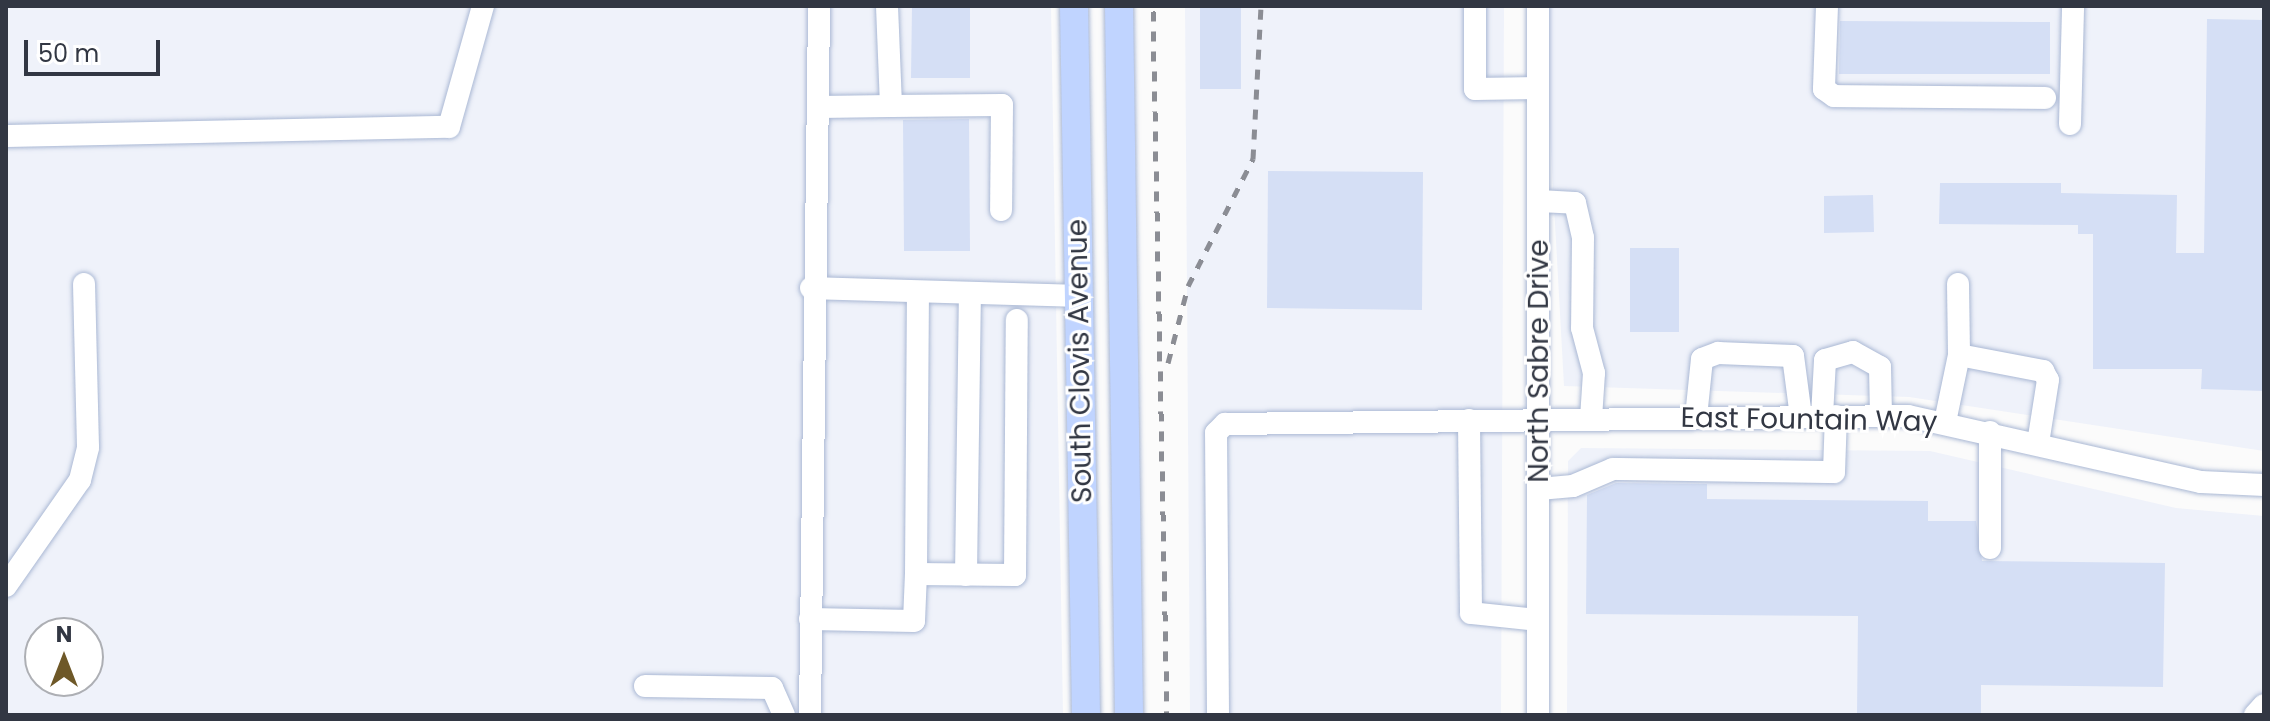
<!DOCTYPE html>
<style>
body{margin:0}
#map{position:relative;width:2270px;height:721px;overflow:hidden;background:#fbfbfb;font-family:Poppins,sans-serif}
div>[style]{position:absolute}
.built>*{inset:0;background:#eff2fa}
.building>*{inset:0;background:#d5dff5}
.roads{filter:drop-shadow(0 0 2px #aab8d4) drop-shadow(0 0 2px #aab8d4)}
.minor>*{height:22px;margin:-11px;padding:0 11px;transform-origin:11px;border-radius:11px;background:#fff}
.major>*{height:28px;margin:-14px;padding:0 14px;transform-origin:14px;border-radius:14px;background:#c0d4ff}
.rail>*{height:5px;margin-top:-2.5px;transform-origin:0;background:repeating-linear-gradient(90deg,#8b8d94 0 10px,transparent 0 20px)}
span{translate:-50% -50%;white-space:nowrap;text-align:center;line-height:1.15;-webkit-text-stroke:6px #fff;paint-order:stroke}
.street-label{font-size:28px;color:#323743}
.frame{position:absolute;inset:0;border:8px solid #323743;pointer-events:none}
.north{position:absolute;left:24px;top:617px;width:80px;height:80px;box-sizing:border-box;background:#fff;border:2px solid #adafb4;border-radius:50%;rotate:0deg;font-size:22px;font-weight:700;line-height:32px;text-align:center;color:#323743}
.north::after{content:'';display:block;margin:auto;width:28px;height:36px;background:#6e5828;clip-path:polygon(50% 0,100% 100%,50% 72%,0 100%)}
.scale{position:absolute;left:24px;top:40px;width:136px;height:36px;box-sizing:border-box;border:4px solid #323743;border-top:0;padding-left:10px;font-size:24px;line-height:28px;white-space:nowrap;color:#323743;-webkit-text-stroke:6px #fff;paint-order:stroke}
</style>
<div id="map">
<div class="built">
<i style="clip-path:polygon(evenodd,6px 6px,1051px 6px,1063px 715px,6px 715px,6px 6px,40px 633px,88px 633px,88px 681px,40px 681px,40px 633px)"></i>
<i style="clip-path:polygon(1185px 6px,1504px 6px,1501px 715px,1190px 715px)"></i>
<i style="clip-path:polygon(1543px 6px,2264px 6px,2264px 451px,1909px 397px,1564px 386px)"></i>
<i style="clip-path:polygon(1581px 448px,1930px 451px,2176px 508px,2264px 516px,2264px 715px,1567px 715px,1568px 461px)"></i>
</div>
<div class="building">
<i style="clip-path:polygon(912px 6px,970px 6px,970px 78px,911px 78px)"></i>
<i style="clip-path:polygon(1200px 6px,1241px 6px,1241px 89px,1200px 89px)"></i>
<i style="clip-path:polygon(2207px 19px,2264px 20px,2264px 391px,2201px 389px,2202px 369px,2093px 369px,2093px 234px,2078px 234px,2078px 225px,1939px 224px,1940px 183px,2061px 183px,2061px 193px,2177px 195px,2176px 253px,2204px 253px)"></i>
<i style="clip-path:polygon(1840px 21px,2050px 22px,2050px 74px,1839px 74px)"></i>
<i style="clip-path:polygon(969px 119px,970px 251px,904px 251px,903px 120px)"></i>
<i style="clip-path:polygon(1268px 171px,1423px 172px,1422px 310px,1267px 308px)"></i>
<i style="clip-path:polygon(1873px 195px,1874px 232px,1824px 233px,1824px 196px)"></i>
<i style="clip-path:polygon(1630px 248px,1679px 248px,1679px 332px,1630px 332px)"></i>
<i style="clip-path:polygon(1616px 483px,1707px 484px,1707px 499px,1928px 501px,1928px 521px,1976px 521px,1982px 561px,2165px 563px,2163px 687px,1981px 685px,1981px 715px,1857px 715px,1858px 616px,1586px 614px,1587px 495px)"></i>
</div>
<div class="roads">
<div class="minor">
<i style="left:887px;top:6px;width:100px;rotate:87.7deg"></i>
<i style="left:891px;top:106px;width:111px;rotate:-0.5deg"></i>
<i style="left:1002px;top:105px;width:105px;rotate:90.5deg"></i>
<i style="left:1475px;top:6px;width:83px;rotate:90deg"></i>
<i style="left:1475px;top:89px;width:63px;rotate:-0.9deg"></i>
<i style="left:1827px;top:6px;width:83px;rotate:92.1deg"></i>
<i style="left:1824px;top:89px;width:12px;rotate:35deg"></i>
<i style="left:1834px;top:96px;width:211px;rotate:0.5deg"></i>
<i style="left:820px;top:107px;width:71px;rotate:-0.8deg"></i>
<i style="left:2070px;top:124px;width:118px;rotate:-88.5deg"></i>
<i style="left:6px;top:136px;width:443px;rotate:-1.2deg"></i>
<i style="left:449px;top:127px;width:126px;rotate:-74.3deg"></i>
<i style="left:1539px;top:201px;width:36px;rotate:3deg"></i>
<i style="left:1575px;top:203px;width:36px;rotate:77deg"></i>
<i style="left:1583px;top:238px;width:90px;rotate:90.6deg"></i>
<i style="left:1582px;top:328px;width:47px;rotate:75.1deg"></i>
<i style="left:1594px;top:373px;width:45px;rotate:93.8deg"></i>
<i style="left:811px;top:288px;width:268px;rotate:1.7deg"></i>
<i style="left:1959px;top:355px;width:86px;rotate:10.8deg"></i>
<i style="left:2043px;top:371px;width:10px;rotate:61deg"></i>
<i style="left:2048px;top:380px;width:64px;rotate:99deg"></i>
<i style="left:1822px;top:416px;width:56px;rotate:-86.9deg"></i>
<i style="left:1825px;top:360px;width:29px;rotate:-16deg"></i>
<i style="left:1853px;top:352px;width:31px;rotate:29deg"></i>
<i style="left:1880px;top:367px;width:49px;rotate:88.8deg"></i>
<i style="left:1696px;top:417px;width:58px;rotate:-84.1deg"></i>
<i style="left:1702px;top:359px;width:17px;rotate:-21deg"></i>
<i style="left:1718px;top:353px;width:75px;rotate:2.3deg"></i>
<i style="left:1793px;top:356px;width:62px;rotate:82.5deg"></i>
<i style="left:1469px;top:420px;width:193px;rotate:89.4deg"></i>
<i style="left:1471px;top:613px;width:67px;rotate:6deg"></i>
<i style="left:1945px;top:422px;width:68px;rotate:-78.2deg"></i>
<i style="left:1959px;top:355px;width:71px;rotate:-90.8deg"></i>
<i style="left:1539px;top:489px;width:34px;rotate:-5deg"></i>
<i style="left:1573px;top:486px;width:43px;rotate:-23deg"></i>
<i style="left:1613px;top:469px;width:221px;rotate:0.8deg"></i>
<i style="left:1834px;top:472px;width:56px;rotate:-88deg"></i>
<i style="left:1990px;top:548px;width:116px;rotate:-90deg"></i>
<i style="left:916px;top:574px;width:281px;rotate:-89.6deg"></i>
<i style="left:966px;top:575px;width:281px;rotate:-89.2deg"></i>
<i style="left:6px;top:586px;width:129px;rotate:-55.1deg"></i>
<i style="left:80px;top:480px;width:34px;rotate:-76deg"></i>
<i style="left:88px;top:447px;width:163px;rotate:-91.4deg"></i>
<i style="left:810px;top:619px;width:104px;rotate:1.1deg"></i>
<i style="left:914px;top:621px;width:47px;rotate:-87.6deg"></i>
<i style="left:916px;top:574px;width:99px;rotate:0.6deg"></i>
<i style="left:1015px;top:575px;width:255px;rotate:-89.6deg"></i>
<i style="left:645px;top:686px;width:127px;rotate:0.9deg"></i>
<i style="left:772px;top:688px;width:30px;rotate:66deg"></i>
<i style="left:810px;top:715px;width:709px;rotate:-89.27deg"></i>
<i style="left:1218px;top:715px;width:282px;rotate:-90.4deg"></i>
<i style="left:1216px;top:433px;width:13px;rotate:-45deg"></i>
<i style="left:1225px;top:424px;width:683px;rotate:-0.67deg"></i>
<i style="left:1908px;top:416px;width:300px;rotate:12.7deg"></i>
<i style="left:2201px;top:482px;width:63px;rotate:2.7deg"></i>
<i style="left:1538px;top:715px;width:709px;rotate:-90deg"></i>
<i style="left:2255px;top:715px;width:13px;rotate:-48deg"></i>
</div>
<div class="major">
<i style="left:1074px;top:6px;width:709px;rotate:89.03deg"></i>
<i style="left:1119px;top:6px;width:709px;rotate:89.19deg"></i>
</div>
</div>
<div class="rail">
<i style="left:1153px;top:11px;width:704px;rotate:88.86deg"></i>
<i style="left:1168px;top:363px;width:80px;rotate:-75.4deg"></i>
<i style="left:1188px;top:286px;width:143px;rotate:-62.9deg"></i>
<i style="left:1253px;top:159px;width:153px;rotate:-87deg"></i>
</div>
<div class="street-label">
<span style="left:1080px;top:361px;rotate:-91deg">South Clovis Avenue</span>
<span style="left:1539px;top:361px;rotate:-90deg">North Sabre Drive</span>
<span style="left:1809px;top:420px;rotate:1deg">East Fountain Way</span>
</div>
<div class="frame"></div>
<div class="north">N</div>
<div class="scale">50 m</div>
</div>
